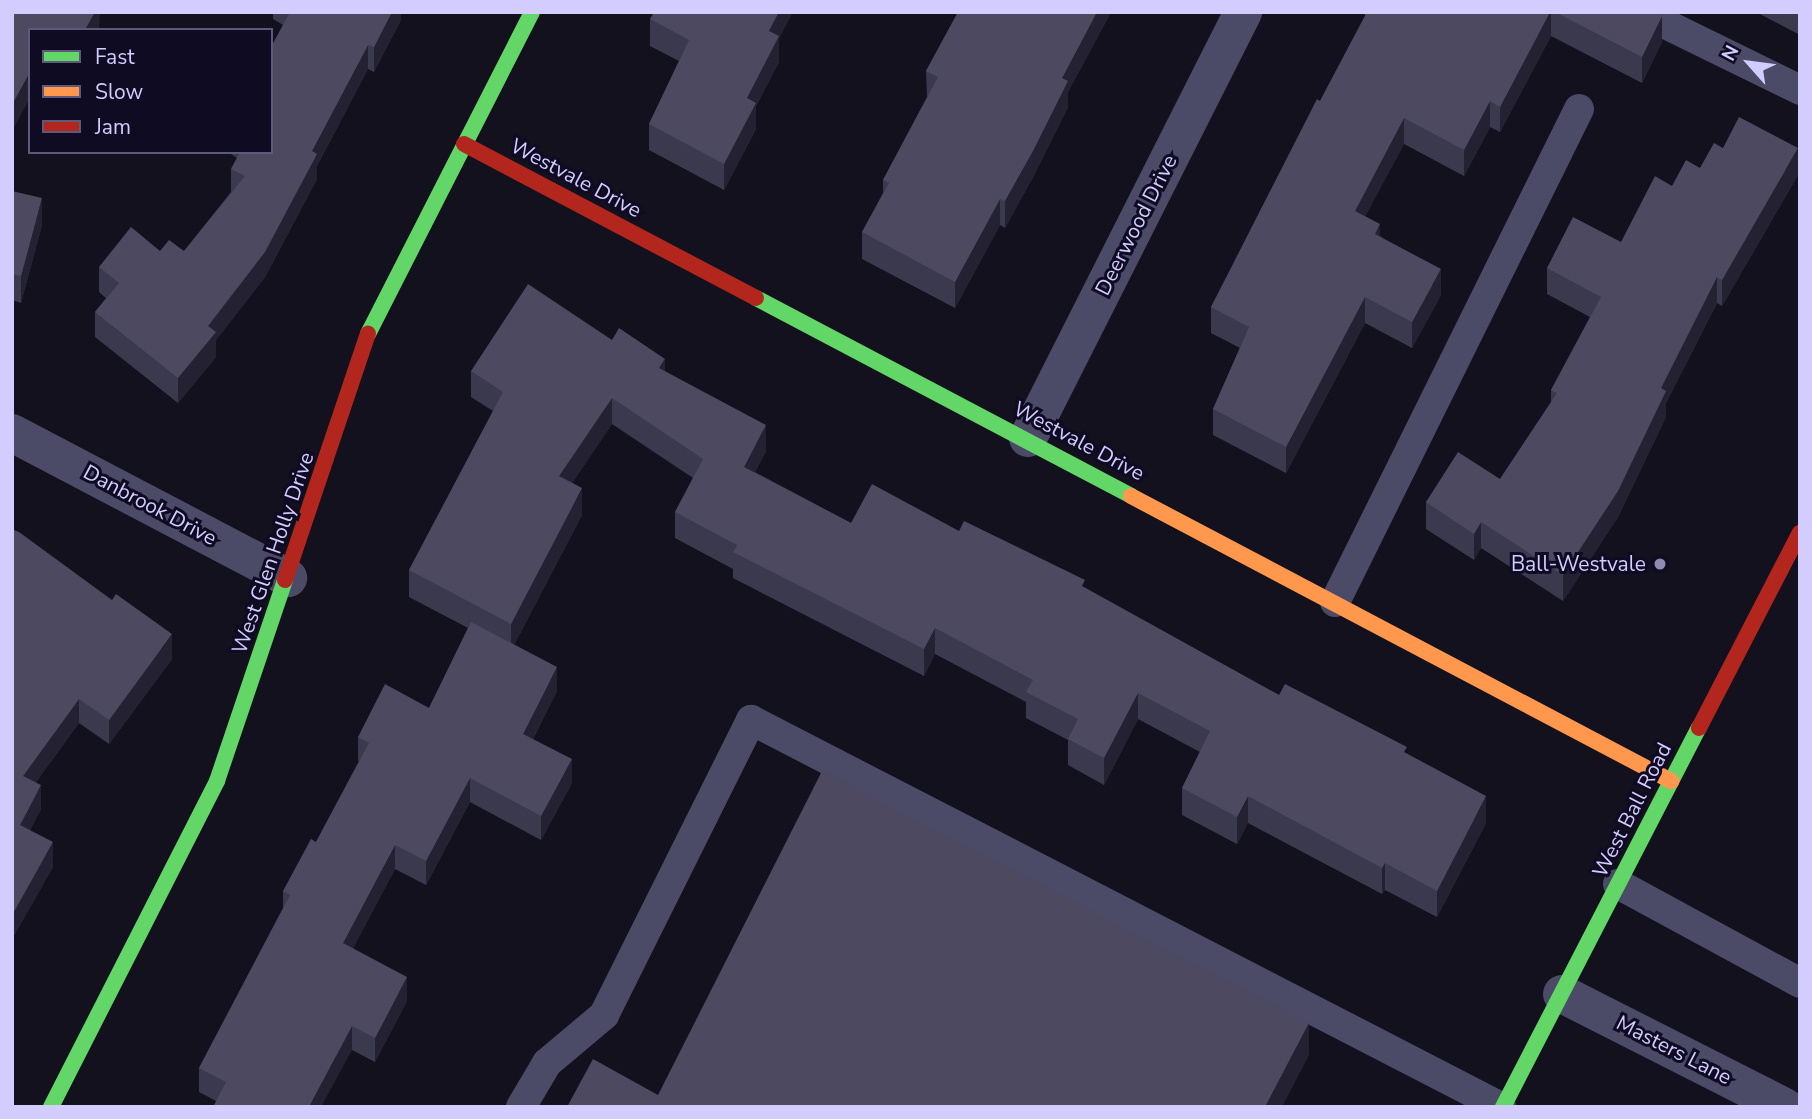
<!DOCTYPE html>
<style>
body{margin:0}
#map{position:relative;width:1812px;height:1119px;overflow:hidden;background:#12111d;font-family:"Nunito Sans",sans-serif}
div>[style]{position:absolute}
.lane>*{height:30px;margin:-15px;padding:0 15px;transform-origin:15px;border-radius:15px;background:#4c4b67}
.street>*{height:38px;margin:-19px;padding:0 19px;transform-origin:19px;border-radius:19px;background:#4c4b67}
.fast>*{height:16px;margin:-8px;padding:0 8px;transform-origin:8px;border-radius:8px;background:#63d668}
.slow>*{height:16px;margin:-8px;padding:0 8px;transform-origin:8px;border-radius:8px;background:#ff974d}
.jam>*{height:16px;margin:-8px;padding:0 8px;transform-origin:8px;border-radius:8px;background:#b3261e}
.wall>*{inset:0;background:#3b394d}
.shaded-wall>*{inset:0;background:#242232}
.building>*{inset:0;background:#4c4960}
.dots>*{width:19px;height:19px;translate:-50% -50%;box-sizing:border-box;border:4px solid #0f0b23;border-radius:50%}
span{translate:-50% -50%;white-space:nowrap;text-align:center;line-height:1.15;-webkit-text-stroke:6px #0f0b23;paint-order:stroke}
.street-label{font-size:21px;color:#d3cdff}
.poi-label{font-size:21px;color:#d3cdff}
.right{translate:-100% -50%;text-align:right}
.frame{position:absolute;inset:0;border:14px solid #d3cdff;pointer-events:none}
.legend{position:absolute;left:28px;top:28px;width:245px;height:126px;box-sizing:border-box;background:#0f0b23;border:2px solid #5d597b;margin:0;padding:9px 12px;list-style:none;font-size:21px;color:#d3cdff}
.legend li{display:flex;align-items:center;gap:14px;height:35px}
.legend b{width:35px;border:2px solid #5d597b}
.north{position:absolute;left:1714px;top:28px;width:70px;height:70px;-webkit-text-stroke:5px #0f0b23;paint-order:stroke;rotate:298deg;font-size:19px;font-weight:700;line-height:28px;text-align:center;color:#d3cdff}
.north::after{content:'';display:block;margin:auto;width:24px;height:32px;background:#d3cdff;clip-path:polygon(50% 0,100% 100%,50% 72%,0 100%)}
</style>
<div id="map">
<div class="lane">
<i style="left:1641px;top:12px;width:177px;rotate:26.1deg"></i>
<i style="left:1335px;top:602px;width:550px;rotate:-63.67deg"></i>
<i style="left:1618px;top:884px;width:207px;rotate:28.5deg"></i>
<i style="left:521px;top:1107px;width:51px;rotate:-59.4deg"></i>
<i style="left:547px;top:1063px;width:75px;rotate:-40.1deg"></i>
<i style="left:604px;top:1015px;width:330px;rotate:-63.5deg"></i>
<i style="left:751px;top:720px;width:844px;rotate:27.29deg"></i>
</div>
<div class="street">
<i style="left:12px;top:433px;width:312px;rotate:27.7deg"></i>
<i style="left:1028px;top:438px;width:477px;rotate:-63.2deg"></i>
<i style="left:1562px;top:994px;width:250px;rotate:26.9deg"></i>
</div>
<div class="fast">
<i style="left:756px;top:298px;width:424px;rotate:27.8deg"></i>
<i style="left:368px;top:334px;width:361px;rotate:-63deg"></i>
<i style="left:51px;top:1107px;width:366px;rotate:-63deg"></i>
<i style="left:217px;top:781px;width:212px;rotate:-71.3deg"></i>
<i style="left:1503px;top:1107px;width:427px;rotate:-62.7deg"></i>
</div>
<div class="slow">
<i style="left:1131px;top:496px;width:611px;rotate:27.82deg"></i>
</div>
<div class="jam">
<i style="left:464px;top:144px;width:330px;rotate:27.8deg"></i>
<i style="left:285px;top:580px;width:260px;rotate:-71.4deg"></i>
<i style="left:1699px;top:728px;width:220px;rotate:-62.7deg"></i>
</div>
<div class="wall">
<i style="clip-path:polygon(273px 12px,401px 12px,401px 20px,374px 72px,368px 69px,317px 166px,317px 179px,265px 277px,216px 340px,216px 357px,178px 403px,95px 337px,95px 312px,106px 298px,99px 292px,99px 267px,160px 251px,184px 251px,231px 192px,231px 169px,237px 158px,228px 152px,271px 152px,283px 25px,273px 19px)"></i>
<i style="clip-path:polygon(958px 12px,1111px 12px,1068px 92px,1068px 107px,1033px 177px,1005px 228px,1000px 225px,955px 308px,862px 259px,862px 232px,883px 193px,883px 180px,927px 97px,926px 71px)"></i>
<i style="clip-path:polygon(1365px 12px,1655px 12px,1662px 42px,1642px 83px,1551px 36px,1500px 132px,1490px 127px,1464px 176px,1404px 144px,1365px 216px,1380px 236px,1441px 295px,1412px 348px,1365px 323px,1286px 473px,1213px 435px,1213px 409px,1240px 348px,1211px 333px,1211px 307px,1365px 16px)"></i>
<i style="clip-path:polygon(1756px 12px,1800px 12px,1800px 35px)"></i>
<i style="clip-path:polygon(650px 19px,779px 39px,779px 62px,756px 106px,756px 129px,724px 190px,649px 150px,649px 124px,679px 61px,650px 46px)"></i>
<i style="clip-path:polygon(1723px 148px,1798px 175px,1722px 306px,1717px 303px,1666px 403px,1666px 417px,1618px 517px,1563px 601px,1481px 548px,1474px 560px,1426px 529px,1426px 502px,1500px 479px,1551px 402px,1551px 390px,1590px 317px,1547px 294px,1547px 268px,1621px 242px,1672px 186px,1700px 168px)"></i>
<i style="clip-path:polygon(12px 191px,42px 225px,21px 303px,12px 300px)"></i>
<i style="clip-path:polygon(612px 340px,665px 371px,766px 451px,755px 472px,851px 523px,959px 531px,1085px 588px,1279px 695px,1407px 754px,1486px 823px,1437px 917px,1385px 890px,1382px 894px,1248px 823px,1237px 844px,1182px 815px,1182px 788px,1200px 752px,1138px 719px,1104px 785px,1068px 765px,1068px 740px,1026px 718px,1026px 702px,935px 654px,924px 676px,733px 578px,733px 569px,675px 538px,675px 512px,693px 478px,612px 424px,572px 483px,582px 515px,514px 645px,557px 691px,533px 739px,572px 783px,541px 840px,470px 802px,426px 885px,395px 869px,353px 948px,407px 1001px,375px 1062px,352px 1050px,216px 1101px,199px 1092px,199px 1068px,283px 908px,283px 891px,316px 842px,359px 761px,358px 761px,358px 737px,429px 708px,468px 628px,409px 597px,409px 570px,493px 411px,471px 397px,471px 371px)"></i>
<i style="clip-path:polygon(12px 529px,172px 659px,109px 744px,79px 723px,36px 782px,41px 809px,30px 830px,53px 867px,12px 939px)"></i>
</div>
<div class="shaded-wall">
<i style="clip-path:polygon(95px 12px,100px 12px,99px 30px,85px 30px)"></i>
<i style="clip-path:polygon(392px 12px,401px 12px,401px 20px,374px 72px,374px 47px)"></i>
<i style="clip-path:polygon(779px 12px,793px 12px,779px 39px,779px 62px,756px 106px,756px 129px,724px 190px,724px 164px,769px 31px)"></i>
<i style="clip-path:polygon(1097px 12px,1111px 12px,1068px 92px,1068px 107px,1033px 177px,1005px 228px,1005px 201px,1062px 78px)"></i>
<i style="clip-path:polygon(1550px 12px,1551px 12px,1551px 36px,1500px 132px,1500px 107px)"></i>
<i style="clip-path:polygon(1662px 16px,1662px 42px,1642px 83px,1642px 57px)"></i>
<i style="clip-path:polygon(368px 45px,368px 69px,317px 166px,317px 179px,265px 277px,216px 340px,216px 357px,178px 403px,178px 378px,208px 326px,312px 151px)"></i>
<i style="clip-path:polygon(30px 72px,30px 98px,12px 131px,12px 105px)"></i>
<i style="clip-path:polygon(1490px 101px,1490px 127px,1464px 176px,1464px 150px)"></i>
<i style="clip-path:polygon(1404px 118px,1404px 144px,1355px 236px,1355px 211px)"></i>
<i style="clip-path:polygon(13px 133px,13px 160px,12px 164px,12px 137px)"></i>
<i style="clip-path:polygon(1798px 148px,1798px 175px,1722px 306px,1722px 280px)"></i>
<i style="clip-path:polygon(42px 198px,42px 225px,21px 303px,21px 276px)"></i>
<i style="clip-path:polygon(1000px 199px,1000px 225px,955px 308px,955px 282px)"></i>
<i style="clip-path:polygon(1380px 224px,1380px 250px,1375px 234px)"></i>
<i style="clip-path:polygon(1441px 269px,1441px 295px,1412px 348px,1412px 322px)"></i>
<i style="clip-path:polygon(1717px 277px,1717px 303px,1666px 403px,1666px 417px,1618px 517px,1563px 601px,1563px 575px,1661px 388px)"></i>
<i style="clip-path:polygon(1365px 297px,1365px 323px,1286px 473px,1286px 447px)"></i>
<i style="clip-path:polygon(665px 359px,665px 385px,659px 368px)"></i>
<i style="clip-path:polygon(612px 398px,612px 424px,559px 502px,559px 476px)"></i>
<i style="clip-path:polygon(766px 425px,766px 451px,744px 493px,744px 467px)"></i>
<i style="clip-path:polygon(582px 488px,582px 515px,511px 651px,511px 624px)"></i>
<i style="clip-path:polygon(1481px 522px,1481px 548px,1474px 560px,1474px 534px)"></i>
<i style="clip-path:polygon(935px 628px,935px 654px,924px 676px,924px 649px)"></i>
<i style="clip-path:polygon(172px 634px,172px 659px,109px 744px,109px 720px)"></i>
<i style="clip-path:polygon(557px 667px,557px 691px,523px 758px,523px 734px)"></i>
<i style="clip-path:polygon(1138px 693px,1138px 719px,1104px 785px,1104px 758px)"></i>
<i style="clip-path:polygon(79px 699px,79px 723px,23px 800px,23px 776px)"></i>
<i style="clip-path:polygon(572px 759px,572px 783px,541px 840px,541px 816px)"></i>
<i style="clip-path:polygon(470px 778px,470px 802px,426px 885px,426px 861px)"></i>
<i style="clip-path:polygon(41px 785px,41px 809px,20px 849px,20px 825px)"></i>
<i style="clip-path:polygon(1248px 796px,1248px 823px,1237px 844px,1237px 817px)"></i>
<i style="clip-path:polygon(1486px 796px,1486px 823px,1437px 917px,1437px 891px)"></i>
<i style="clip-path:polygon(53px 842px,53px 867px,12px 939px,12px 915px)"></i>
<i style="clip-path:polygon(395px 845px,395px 869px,343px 967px,343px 943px)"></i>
<i style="clip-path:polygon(1385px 863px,1385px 890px,1382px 894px,1382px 868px)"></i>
<i style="clip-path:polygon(407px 977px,407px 1001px,375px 1062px,375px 1038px)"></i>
<i style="clip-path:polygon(1309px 1023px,1309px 1055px,1282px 1107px,1265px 1107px)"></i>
<i style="clip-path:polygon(352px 1026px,352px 1050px,321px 1107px,309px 1107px)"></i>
</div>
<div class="building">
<i style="clip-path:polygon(12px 12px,95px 12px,85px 30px,30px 30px,30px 72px,12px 105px)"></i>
<i style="clip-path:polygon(290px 12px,392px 12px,374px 47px,368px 45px,312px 151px,317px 154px,265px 252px,208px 326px,216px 332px,178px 378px,95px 312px,119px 283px,99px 267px,131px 227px,160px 251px,169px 240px,184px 251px,245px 176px,231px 169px,240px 152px,271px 152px,271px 47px)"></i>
<i style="clip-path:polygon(654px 12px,779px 12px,769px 31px,779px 36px,747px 98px,756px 103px,724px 164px,649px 124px,689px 40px,650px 19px)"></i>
<i style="clip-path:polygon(958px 12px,1097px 12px,1062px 78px,1068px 81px,1033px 151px,1005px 201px,1000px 199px,955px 282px,862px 232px,889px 183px,883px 180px,938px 77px,926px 71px)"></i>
<i style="clip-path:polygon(1367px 12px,1550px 12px,1500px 107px,1490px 101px,1464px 150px,1404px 118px,1355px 211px,1380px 224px,1375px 234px,1441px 269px,1412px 322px,1365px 297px,1286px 447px,1213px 409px,1249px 327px,1211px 307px,1317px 99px,1320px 101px)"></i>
<i style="clip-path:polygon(1555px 12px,1655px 12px,1662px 16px,1642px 57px)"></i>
<i style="clip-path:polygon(1739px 117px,1798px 148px,1722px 280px,1717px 277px,1661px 388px,1666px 391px,1618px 491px,1563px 575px,1481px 522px,1474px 534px,1426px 502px,1458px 452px,1500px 479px,1557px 393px,1551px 390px,1601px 297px,1547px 268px,1573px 217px,1621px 242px,1655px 176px,1672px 186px,1686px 160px,1700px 168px,1714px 143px,1723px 148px)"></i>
<i style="clip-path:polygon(12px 191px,42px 198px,21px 276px,12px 274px)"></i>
<i style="clip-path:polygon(528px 284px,612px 340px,619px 328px,665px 359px,659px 368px,766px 425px,744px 467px,851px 523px,872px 484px,959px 531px,964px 521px,1085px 580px,1082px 586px,1279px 695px,1285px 684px,1407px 747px,1404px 752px,1486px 796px,1437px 891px,1385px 863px,1382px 868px,1248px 796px,1237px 817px,1182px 788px,1210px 731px,1138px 693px,1104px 758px,1068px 739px,1078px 719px,1026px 692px,1033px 680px,935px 628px,924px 649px,733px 552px,737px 545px,675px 512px,703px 459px,612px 398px,559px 476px,582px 488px,511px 624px,409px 570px,503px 392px,471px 371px)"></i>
<i style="clip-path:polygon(12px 529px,19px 532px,112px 600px,116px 594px,172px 634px,109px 720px,79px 699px,23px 776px,41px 785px,20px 825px,53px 842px,12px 915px)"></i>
<i style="clip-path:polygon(471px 622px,557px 667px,523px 734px,572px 759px,541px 816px,470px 778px,426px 861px,395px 845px,343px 943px,407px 977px,375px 1038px,352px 1026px,309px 1107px,213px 1107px,226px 1082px,199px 1068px,290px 895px,283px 891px,311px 839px,316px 842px,369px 743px,358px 737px,385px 684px,429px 708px)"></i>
<i style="clip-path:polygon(822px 771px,1309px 1023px,1265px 1107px,567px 1107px,593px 1059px,658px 1095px)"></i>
</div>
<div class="dots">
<i style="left:1660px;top:564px;background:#8f8bb0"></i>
</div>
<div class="street-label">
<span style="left:576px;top:178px;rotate:28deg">Westvale Drive</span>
<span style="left:1136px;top:225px;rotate:-63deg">Deerwood Drive</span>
<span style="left:1079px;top:441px;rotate:28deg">Westvale Drive</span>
<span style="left:150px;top:505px;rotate:28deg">Danbrook Drive</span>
<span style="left:273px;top:553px;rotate:-71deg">West Glen Holly Drive</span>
<span style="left:1632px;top:810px;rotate:-63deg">West Ball Road</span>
<span style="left:1674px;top:1050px;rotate:27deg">Masters Lane</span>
</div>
<div class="poi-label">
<span class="right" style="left:1646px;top:564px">Ball-Westvale</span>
</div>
<div class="frame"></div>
<ul class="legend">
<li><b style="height:9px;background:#63d668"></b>Fast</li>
<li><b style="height:9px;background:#ff974d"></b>Slow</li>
<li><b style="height:9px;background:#b3261e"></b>Jam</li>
</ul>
<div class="north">N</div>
</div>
